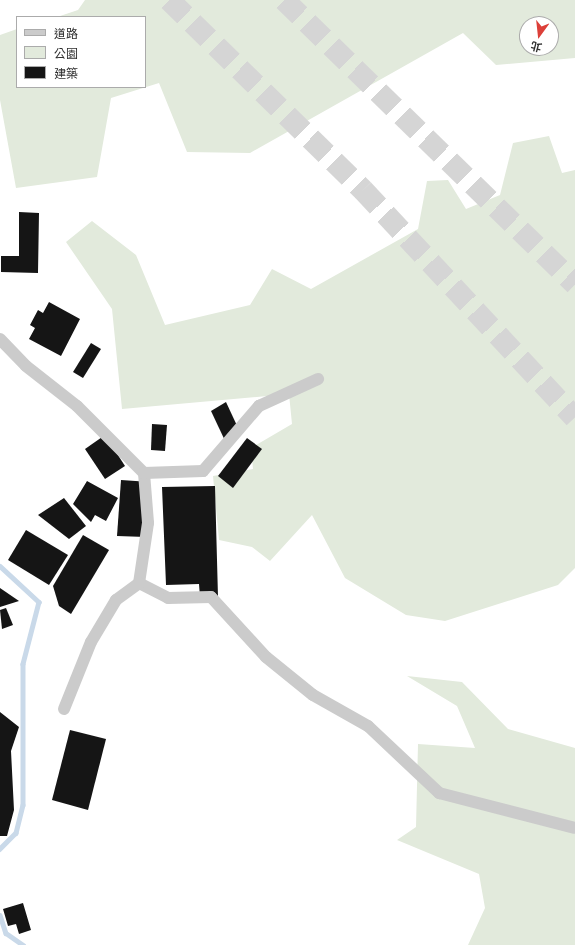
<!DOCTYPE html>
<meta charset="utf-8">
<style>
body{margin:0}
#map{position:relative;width:575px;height:945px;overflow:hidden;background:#fff;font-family:Lato,"Noto Sans TC",sans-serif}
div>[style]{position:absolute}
.green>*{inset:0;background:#e2eadc}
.stream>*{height:4.5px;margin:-2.25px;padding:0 2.25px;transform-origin:2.25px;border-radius:2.25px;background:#c9d9e9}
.building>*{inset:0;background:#151515}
.highway-tunnel>*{height:22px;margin-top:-11px;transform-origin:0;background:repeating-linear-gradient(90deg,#d5d5d5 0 22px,transparent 0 33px)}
.street>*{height:12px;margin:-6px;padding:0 6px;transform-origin:6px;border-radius:6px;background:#cbcbcb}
span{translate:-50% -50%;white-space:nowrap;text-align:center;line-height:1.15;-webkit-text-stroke:4px #fff;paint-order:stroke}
.legend{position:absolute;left:16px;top:16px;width:130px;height:72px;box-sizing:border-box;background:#fff;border:1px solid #ababab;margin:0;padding:5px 7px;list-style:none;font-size:12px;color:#2e2e2e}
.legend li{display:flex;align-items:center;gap:8px;height:20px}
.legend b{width:20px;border:1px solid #ababab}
.north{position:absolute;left:519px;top:16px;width:40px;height:40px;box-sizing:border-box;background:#fff;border:1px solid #ababab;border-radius:50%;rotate:195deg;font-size:11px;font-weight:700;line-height:16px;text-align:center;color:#2e2e2e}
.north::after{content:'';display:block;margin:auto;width:14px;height:18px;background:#dc4039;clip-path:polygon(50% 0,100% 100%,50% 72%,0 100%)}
</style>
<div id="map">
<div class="green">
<i style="clip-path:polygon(evenodd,85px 0,575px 0,575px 58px,496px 65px,463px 33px,250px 153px,187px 152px,159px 83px,111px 98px,97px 177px,16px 188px,0 100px,0 35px,17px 29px,17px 87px,145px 87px,145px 17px,57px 17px,78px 10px,85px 0,527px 24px,551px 24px,551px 48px,527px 48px,527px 24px)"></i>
<i style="clip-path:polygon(549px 136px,562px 173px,575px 170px,575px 568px,558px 585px,445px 621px,406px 615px,345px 578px,312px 515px,270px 561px,252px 547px,219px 540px,213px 476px,253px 469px,251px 448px,292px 424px,289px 394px,122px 409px,112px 309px,66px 242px,92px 221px,136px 255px,165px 325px,250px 305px,272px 269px,311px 289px,418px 229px,427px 181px,448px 180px,466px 209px,500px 195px,513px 143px)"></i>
<i style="clip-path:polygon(407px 676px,462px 682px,508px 729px,575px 748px,575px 945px,468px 945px,485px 908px,479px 874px,397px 840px,416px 827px,418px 744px,475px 748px,457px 706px)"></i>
</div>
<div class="stream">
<i style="left:0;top:566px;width:53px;rotate:42.7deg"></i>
<i style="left:39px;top:602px;width:64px;rotate:104.5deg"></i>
<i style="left:23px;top:664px;width:141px;rotate:90deg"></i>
<i style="left:23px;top:805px;width:29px;rotate:104deg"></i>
<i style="left:16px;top:833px;width:23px;rotate:135deg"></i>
<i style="left:0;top:915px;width:19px;rotate:72deg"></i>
<i style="left:6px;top:933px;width:21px;rotate:35deg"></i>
</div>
<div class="building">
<i style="clip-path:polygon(19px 212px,39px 213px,38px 273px,1px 272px,1px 256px,19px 256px)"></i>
<i style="clip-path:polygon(49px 302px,80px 319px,61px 356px,29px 339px,35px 328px,30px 325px,38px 310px,43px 313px)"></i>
<i style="clip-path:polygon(91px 343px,101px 349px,83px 378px,73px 372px)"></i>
<i style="clip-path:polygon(226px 402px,239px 430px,227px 445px,211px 411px)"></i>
<i style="clip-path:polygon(152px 424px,167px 425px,165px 451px,151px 450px)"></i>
<i style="clip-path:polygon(105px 435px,125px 466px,105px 479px,85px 449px)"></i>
<i style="clip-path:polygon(247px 438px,262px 449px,233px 488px,218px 476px)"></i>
<i style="clip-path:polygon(121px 480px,150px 482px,146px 537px,117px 536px)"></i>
<i style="clip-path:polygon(87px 481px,118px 498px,106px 521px,95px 515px,91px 522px,73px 504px)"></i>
<i style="clip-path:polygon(215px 486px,218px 597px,200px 597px,199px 584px,166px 585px,162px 487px)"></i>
<i style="clip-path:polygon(64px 498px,86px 526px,69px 539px,38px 515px)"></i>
<i style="clip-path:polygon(26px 530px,68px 555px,49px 585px,8px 560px)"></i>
<i style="clip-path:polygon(83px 535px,109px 550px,71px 614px,59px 606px,53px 586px)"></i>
<i style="clip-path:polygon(0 588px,19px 601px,0 607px)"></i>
<i style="clip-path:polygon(6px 608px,13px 625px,2px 629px,0 610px)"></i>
<i style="clip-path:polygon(0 712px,19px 727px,11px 751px,14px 810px,7px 836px,0 836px)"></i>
<i style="clip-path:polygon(70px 730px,106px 739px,88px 810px,52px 800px)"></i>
<i style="clip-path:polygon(23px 903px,31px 930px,19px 934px,16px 924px,8px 926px,3px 909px)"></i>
</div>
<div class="highway-tunnel">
<i style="left:169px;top:0;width:272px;rotate:44.4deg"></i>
<i style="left:363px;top:190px;width:311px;rotate:47.1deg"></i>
<i style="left:284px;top:0;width:407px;rotate:44.3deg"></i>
</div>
<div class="street">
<i style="left:0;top:339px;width:37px;rotate:46deg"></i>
<i style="left:26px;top:366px;width:65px;rotate:38.1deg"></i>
<i style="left:77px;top:406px;width:95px;rotate:45deg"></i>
<i style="left:144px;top:473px;width:50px;rotate:85.4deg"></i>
<i style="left:148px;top:523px;width:61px;rotate:98.5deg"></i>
<i style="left:144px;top:473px;width:59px;rotate:-1.9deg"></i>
<i style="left:203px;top:471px;width:86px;rotate:-49.3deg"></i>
<i style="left:259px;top:406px;width:65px;rotate:-24.6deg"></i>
<i style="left:139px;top:583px;width:33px;rotate:27deg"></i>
<i style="left:168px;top:598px;width:43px;rotate:-1.3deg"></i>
<i style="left:211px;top:597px;width:81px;rotate:47.5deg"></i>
<i style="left:266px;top:657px;width:60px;rotate:39deg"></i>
<i style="left:313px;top:695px;width:63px;rotate:29.4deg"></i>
<i style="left:368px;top:726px;width:98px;rotate:43.3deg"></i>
<i style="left:439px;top:793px;width:140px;rotate:14.4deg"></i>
<i style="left:64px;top:709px;width:72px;rotate:-68.1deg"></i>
<i style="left:91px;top:642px;width:49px;rotate:-59.2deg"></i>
<i style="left:116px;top:600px;width:29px;rotate:-36deg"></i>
</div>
<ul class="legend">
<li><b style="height:5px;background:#cbcbcb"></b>道路</li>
<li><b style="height:11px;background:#e2eadc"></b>公園</li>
<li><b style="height:11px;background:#151515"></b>建築</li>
</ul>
<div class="north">北</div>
</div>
